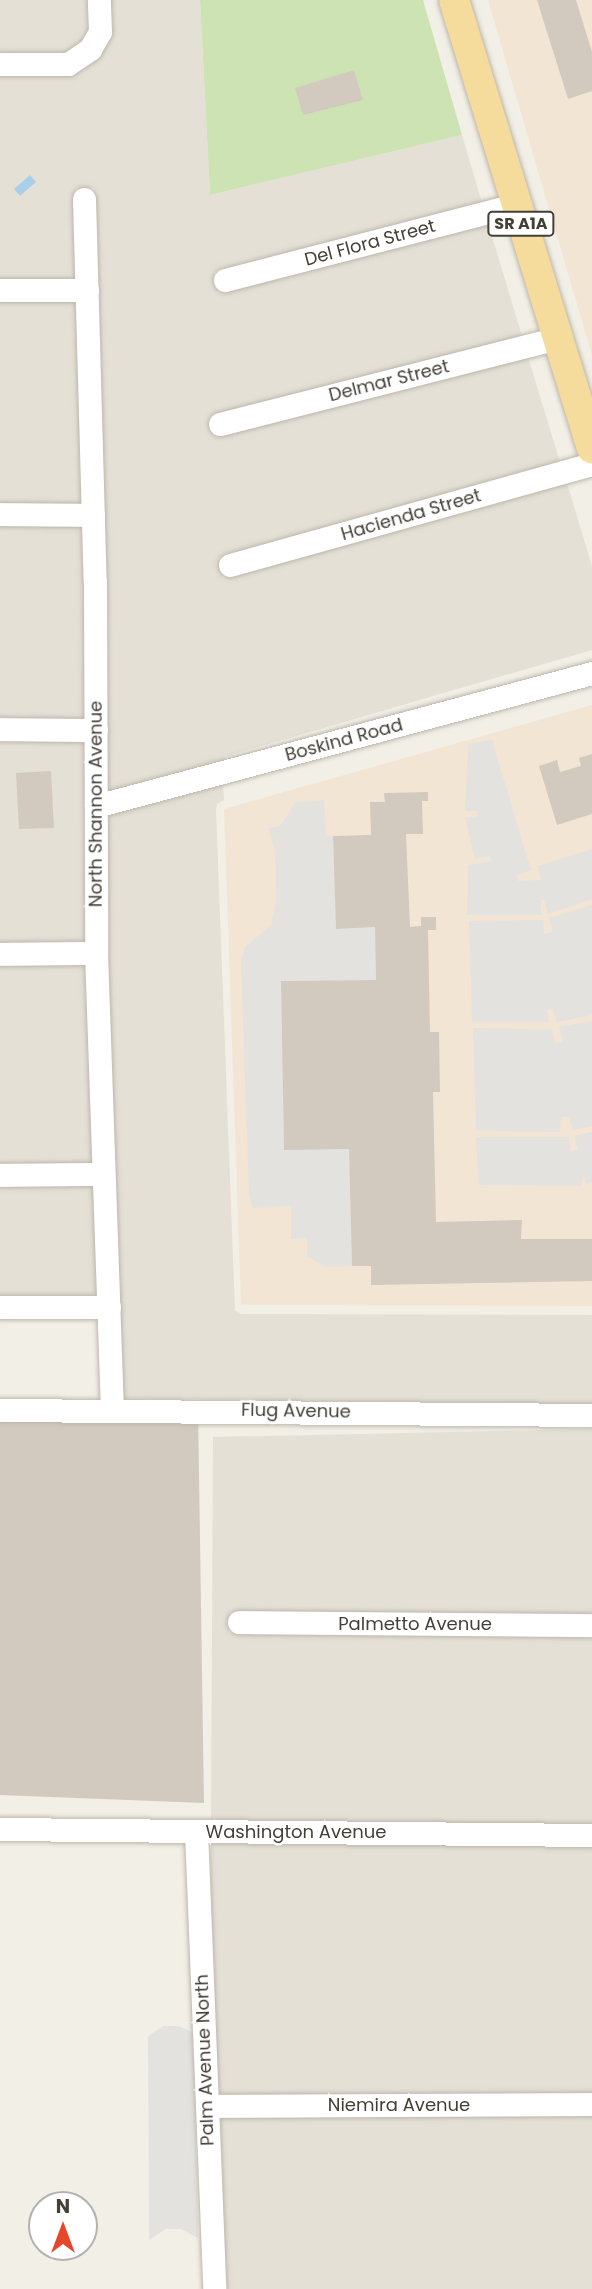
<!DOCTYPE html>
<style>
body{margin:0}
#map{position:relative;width:592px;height:2289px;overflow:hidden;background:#f2efe7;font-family:Poppins,sans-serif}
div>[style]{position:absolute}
.residential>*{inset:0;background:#e5e0d6}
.commercial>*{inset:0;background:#f2e5d4}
.green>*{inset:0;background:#cde3b4}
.parking>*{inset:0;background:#e3e2df}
.water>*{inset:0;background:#a9cfe9}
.building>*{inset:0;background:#d2cabe}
.roads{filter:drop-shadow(0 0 2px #bdb6ab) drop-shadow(0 0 2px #bdb6ab)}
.minor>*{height:23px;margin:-11.5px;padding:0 11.5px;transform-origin:11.5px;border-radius:11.5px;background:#fff}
.major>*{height:30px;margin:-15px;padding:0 15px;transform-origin:15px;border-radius:15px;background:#f5dc9d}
span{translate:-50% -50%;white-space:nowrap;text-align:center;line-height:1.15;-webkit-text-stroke:5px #fff;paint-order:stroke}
.shield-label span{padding:2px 5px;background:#fff;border:2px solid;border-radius:5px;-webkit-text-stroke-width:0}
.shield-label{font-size:16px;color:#443f37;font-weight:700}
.street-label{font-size:18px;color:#443f37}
.north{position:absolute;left:28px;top:2191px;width:70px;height:70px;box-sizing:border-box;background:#fff;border:2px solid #b4b2af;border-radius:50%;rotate:0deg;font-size:19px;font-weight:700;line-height:28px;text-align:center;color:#443f37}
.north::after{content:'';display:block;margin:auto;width:24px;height:32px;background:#e6472a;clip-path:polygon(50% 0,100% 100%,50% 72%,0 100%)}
</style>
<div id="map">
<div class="residential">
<i style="clip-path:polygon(0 0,90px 0,90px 29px,84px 41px,66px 54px,0 53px)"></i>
<i style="clip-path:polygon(109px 0,200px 0,210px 195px,462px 135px,482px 203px,214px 272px,218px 293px,488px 223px,522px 336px,209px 416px,213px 436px,528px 357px,560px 462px,219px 558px,223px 578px,567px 483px,592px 566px,592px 650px,224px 757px,223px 761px,106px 793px,101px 411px,94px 188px,75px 189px,78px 279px,0 280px,0 74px,68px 75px)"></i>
<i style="clip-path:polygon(0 301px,78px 301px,83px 504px,0 503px)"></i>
<i style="clip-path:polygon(0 525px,83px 526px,87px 719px,0 718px)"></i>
<i style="clip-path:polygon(0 739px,87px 740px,87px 942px,0 943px)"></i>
<i style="clip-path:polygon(223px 783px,224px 800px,217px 804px,216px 810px,235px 1310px,241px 1314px,592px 1315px,592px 1404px,121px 1398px,106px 953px,106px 815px)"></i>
<i style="clip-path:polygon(0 964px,87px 964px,93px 1163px,0 1164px)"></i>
<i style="clip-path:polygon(0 1185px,94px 1185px,99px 1296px,0 1296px)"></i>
<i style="clip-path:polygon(592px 1429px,592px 1614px,230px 1612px,229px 1633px,592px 1636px,592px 1824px,211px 1821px,213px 1437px)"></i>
<i style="clip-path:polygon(211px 1842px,592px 1845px,592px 2093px,216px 2095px,211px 1975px)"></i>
<i style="clip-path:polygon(592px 2115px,592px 2289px,224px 2289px,216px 2117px)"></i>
</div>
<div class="commercial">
<i style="clip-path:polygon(488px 0,592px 0,592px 355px,545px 195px)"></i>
<i style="clip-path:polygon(592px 705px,592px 1306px,241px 1305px,224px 809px)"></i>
</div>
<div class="green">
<i style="clip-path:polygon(200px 0,423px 0,462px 135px,210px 195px)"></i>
</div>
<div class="parking">
<i style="clip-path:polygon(492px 740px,531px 870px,516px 875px,518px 881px,541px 880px,538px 866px,592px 849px,592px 899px,548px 914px,544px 900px,541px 900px,541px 915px,467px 915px,468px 865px,491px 861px,489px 856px,475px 859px,465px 818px,478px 816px,477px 811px,465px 811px,468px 744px)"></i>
<i style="clip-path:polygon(324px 800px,326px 836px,333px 836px,336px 929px,375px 927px,376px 980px,281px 981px,284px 1149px,349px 1149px,352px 1266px,326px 1267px,307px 1256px,307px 1238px,291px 1239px,291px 1206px,252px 1208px,249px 1193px,241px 962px,245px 947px,271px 925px,276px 900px,275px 850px,268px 828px,280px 826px,296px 802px)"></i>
<i style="clip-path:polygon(592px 905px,592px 1015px,557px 1022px,553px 1008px,547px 1010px,549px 1022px,472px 1022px,469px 921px,543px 920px,544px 934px,553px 932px,549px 918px)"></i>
<i style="clip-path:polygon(592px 1021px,592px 1126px,573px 1130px,569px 1117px,561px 1117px,560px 1132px,476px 1131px,473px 1028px,552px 1029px,556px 1044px,563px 1042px,559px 1027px)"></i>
<i style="clip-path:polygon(592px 1132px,592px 1182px,586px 1184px,583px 1174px,581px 1186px,479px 1185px,476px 1137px,569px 1137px,571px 1152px,578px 1150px,574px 1136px)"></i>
<i style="clip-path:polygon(164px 2026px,179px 2026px,194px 2033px,198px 2238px,181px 2229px,166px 2229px,149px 2240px,148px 2036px)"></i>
</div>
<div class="water">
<i style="clip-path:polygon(30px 175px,36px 182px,20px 196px,14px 189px)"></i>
</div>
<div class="building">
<i style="clip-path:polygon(537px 0,576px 0,592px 52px,592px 91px,568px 99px)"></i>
<i style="clip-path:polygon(354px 70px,363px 100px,303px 115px,295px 88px)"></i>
<i style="clip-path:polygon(592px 754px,592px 814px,557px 825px,539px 766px,557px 760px,560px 772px,581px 766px,579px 758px)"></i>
<i style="clip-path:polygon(51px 771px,54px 828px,19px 829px,16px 773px)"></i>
<i style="clip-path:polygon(428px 792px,428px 801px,422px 801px,423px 834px,406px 834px,410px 927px,421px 926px,421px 917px,436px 917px,436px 930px,428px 930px,430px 1032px,439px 1032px,440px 1092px,433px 1092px,436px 1222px,522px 1220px,521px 1239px,592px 1239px,592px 1281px,371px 1285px,371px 1266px,352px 1266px,349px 1149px,284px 1150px,281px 981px,376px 980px,375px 927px,336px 929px,333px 836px,371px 835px,370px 802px,385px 802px,384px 793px)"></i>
<i style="clip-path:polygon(0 1410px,198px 1410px,204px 1803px,0 1795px)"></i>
</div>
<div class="roads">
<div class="minor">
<i style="left:0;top:64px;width:68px"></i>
<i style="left:68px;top:64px;width:27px;rotate:-34deg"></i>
<i style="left:90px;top:49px;width:20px;rotate:-60deg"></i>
<i style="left:100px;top:32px;width:32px;rotate:-92deg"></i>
<i style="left:84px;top:199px;width:382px;rotate:88.4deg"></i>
<i style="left:95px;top:581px;width:372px;rotate:89.8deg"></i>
<i style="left:96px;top:953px;width:456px;rotate:88deg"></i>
<i style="left:225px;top:280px;width:300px;rotate:-14.5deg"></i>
<i style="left:0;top:290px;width:87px"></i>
<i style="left:220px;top:424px;width:348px;rotate:-14.3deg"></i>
<i style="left:0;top:514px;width:93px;rotate:0.6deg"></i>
<i style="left:230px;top:565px;width:376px;rotate:-15.6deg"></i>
<i style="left:0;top:729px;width:96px;rotate:0.6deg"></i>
<i style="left:96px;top:806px;width:514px;rotate:-15.01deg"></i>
<i style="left:0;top:954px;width:96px;rotate:-0.6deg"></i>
<i style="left:0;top:1175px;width:103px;rotate:-0.6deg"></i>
<i style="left:0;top:1307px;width:109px"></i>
<i style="left:0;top:1410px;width:592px;rotate:0.48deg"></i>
<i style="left:239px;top:1622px;width:353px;rotate:0.5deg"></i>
<i style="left:0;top:1829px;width:592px;rotate:0.58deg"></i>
<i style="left:196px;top:1831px;width:458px;rotate:87.7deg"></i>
<i style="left:207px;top:2106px;width:385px;rotate:-0.3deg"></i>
</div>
<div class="major">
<i style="left:454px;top:0;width:469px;rotate:72.9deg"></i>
</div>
</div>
<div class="shield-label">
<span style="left:521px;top:224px">SR A1A</span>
</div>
<div class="street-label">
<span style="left:370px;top:243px;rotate:-15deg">Del Flora Street</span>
<span style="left:389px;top:381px;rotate:-14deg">Delmar Street</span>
<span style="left:411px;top:515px;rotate:-16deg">Hacienda Street</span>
<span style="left:344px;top:740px;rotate:-15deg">Boskind Road</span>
<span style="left:96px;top:804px;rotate:-90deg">North Shannon Avenue</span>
<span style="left:296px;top:1411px;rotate:1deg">Flug Avenue</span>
<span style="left:415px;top:1624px">Palmetto Avenue</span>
<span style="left:296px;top:1832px">Washington Avenue</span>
<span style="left:205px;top:2060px;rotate:-92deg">Palm Avenue North</span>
<span style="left:399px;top:2105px">Niemira Avenue</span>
</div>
<div class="north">N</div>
</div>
